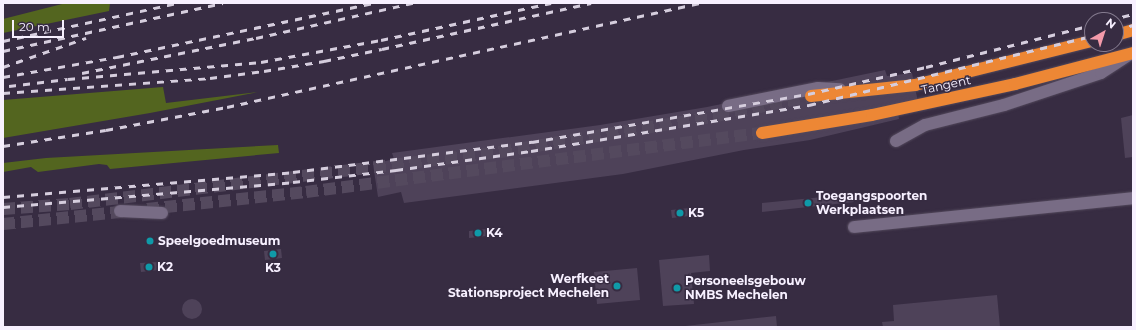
<!DOCTYPE html>
<style>
body{margin:0}
#map{position:relative;width:1136px;height:330px;overflow:hidden;background:#372c42;font-family:Montserrat,sans-serif}
div>[style]{position:absolute}
.green>*{inset:0;background:#53651f}
.building>*{inset:0;background:#4e4259}
.round{border-radius:50%}
.highway-tunnel>*{height:12px;margin-top:-6px;transform-origin:0;background:repeating-linear-gradient(90deg,#54495e 0 12px,transparent 0 18px)}
.roads{filter:drop-shadow(0 0 1px #53495c) drop-shadow(0 0 1px #53495c)}
.minor>*{height:12px;margin:-6px;padding:0 6px;transform-origin:6px;border-radius:6px;background:#786c85}
.highway>*{height:12px;margin:-6px;padding:0 6px;transform-origin:6px;border-radius:6px;background:#ed8735}
.rail>*{height:3px;margin-top:-1.5px;transform-origin:0;background:repeating-linear-gradient(90deg,#d5cddd 0 7px,transparent 0 14px)}
.dots>*{width:11px;height:11px;translate:-50% -50%;box-sizing:border-box;border:2px solid #372c42;border-radius:50%}
span{translate:-50% -50%;white-space:nowrap;text-align:center;line-height:1.15;-webkit-text-stroke:3px #372c42;paint-order:stroke}
.street-label{font-size:12px;color:#f7f0ff}
.poi-label{font-size:12px;color:#f7f0ff;font-weight:700}
.left{translate:0 -50%;text-align:left}
.right{translate:-100% -50%;text-align:right}
.frame{position:absolute;inset:0;border:4px solid #f7f0ff;pointer-events:none}
.north{position:absolute;left:1084px;top:12px;width:40px;height:40px;box-sizing:border-box;background:#372c42;border:1px solid #847a8e;border-radius:50%;rotate:39deg;font-size:11px;font-weight:700;line-height:16px;text-align:center;color:#f7f0ff}
.north::after{content:'';display:block;margin:auto;width:14px;height:18px;background:#f39aaa;clip-path:polygon(50% 0,100% 100%,50% 72%,0 100%)}
.scale{position:absolute;left:12px;top:20px;width:52px;height:18px;box-sizing:border-box;border:2px solid #f7f0ff;border-top:0;padding-left:5px;font-size:12px;line-height:14px;white-space:nowrap;color:#f7f0ff;-webkit-text-stroke:3px #372c42;paint-order:stroke}
</style>
<div id="map">
<div class="green">
<i style="clip-path:polygon(66px 3px,110px 3px,109px 11px,3px 33px,3px 19px)"></i>
<i style="clip-path:polygon(163px 87px,166px 103px,258px 92px,150px 113px,3px 138px,3px 100px)"></i>
<i style="clip-path:polygon(278px 145px,279px 153px,110px 169px,107px 165px,99px 164px,38px 172px,31px 167px,3px 172px,3px 163px,46px 158px)"></i>
</div>
<div class="building">
<i style="clip-path:polygon(885px 70px,887px 76px,912px 73px,919px 107px,898px 113px,899px 119px,810px 140px,744px 150px,623px 174px,404px 203px,401px 192px,378px 197px,373px 164px,394px 159px,392px 153px,600px 125px,707px 107px)"></i>
<i style="clip-path:polygon(1133px 115px,1133px 157px,1125px 158px,1121px 118px)"></i>
<i style="clip-path:polygon(853px 194px,854px 202px,762px 212px,762px 203px)"></i>
<i style="clip-path:polygon(689px 208px,689px 216px,672px 218px,671px 210px)"></i>
<i style="clip-path:polygon(486px 229px,487px 236px,469px 238px,469px 231px)"></i>
<i style="clip-path:polygon(281px 249px,282px 258px,265px 260px,264px 251px)"></i>
<i style="clip-path:polygon(709px 255px,710px 271px,691px 273px,694px 304px,663px 306px,659px 260px)"></i>
<i style="clip-path:polygon(158px 262px,159px 270px,141px 272px,140px 263px)"></i>
<i style="clip-path:polygon(637px 268px,640px 300px,597px 304px,594px 272px)"></i>
<i style="clip-path:polygon(997px 295px,1000px 327px,883px 327px,882px 322px,894px 321px,893px 305px)"></i>
<i class="round" style="left:182px;top:299px;width:20px;height:20px"></i>
<i style="clip-path:polygon(776px 316px,777px 327px,685px 327px,685px 326px)"></i>
</div>
<div class="highway-tunnel">
<i style="left:3px;top:209px;width:67px;rotate:-4.3deg"></i>
<i style="left:70px;top:204px;width:433px;rotate:-6.9deg"></i>
<i style="left:500px;top:152px;width:220px;rotate:-9.4deg"></i>
<i style="left:717px;top:116px;width:96px;rotate:-12deg"></i>
<i style="left:147px;top:209px;width:160px;rotate:-6.1deg"></i>
<i style="left:306px;top:192px;width:460px;rotate:-7.4deg"></i>
<i style="left:3px;top:224px;width:127px;rotate:-5.9deg"></i>
</div>
<div class="roads">
<div class="minor">
<i style="left:728px;top:106px;width:92px;rotate:-11.3deg"></i>
<i style="left:818px;top:88px;width:22px;rotate:3deg"></i>
<i style="left:896px;top:141px;width:33px;rotate:-29deg"></i>
<i style="left:925px;top:125px;width:81px;rotate:-14.2deg"></i>
<i style="left:1004px;top:105px;width:102px;rotate:-18.3deg"></i>
<i style="left:1101px;top:73px;width:33px;rotate:-33deg"></i>
<i style="left:120px;top:211px;width:42px;rotate:2.7deg"></i>
<i style="left:854px;top:227px;width:281px;rotate:-5.9deg"></i>
</div>
<div class="highway">
<i style="left:1116px;top:35px;width:18px;rotate:-16deg"></i>
<i style="left:811px;top:96px;width:105px;rotate:-6deg"></i>
<i style="left:915px;top:85px;width:182px;rotate:-14deg"></i>
<i style="left:762px;top:133px;width:111px;rotate:-9.3deg"></i>
<i style="left:872px;top:115px;width:146px;rotate:-12.2deg"></i>
<i style="left:1015px;top:84px;width:122px;rotate:-14.7deg"></i>
</div>
</div>
<div class="rail">
<i style="left:1109px;top:20px;width:25px;rotate:-14deg"></i>
<i style="left:1116px;top:30px;width:18px;rotate:-16deg"></i>
<i style="left:3px;top:41px;width:179px;rotate:-12.3deg"></i>
<i style="left:3px;top:51px;width:225px;rotate:-12.3deg"></i>
<i style="left:3px;top:67px;width:88px;rotate:-19.3deg"></i>
<i style="left:82px;top:73px;width:177px;rotate:-11.4deg"></i>
<i style="left:256px;top:38px;width:161px;rotate:-12.6deg"></i>
<i style="left:3px;top:77px;width:116px;rotate:-10deg"></i>
<i style="left:117px;top:57px;width:262px;rotate:-11.9deg"></i>
<i style="left:9px;top:86px;width:59px;rotate:-6.8deg"></i>
<i style="left:68px;top:79px;width:194px;rotate:-5deg"></i>
<i style="left:261px;top:62px;width:122px;rotate:-10.4deg"></i>
<i style="left:381px;top:40px;width:174px;rotate:-12.3deg"></i>
<i style="left:3px;top:93px;width:208px;rotate:-4.1deg"></i>
<i style="left:210px;top:78px;width:54px;rotate:-7.4deg"></i>
<i style="left:264px;top:71px;width:61px;rotate:-9.5deg"></i>
<i style="left:324px;top:61px;width:59px;rotate:-11.7deg"></i>
<i style="left:382px;top:49px;width:214px;rotate:-12.4deg"></i>
<i style="left:3px;top:146px;width:104px;rotate:-8.8deg"></i>
<i style="left:106px;top:130px;width:123px;rotate:-10.8deg"></i>
<i style="left:227px;top:107px;width:484px;rotate:-12.4deg"></i>
<i style="left:3px;top:197px;width:291px;rotate:-4.9deg"></i>
<i style="left:293px;top:172px;width:241px;rotate:-7.2deg"></i>
<i style="left:532px;top:142px;width:280px;rotate:-9.9deg"></i>
<i style="left:808px;top:94px;width:121px;rotate:-12.9deg"></i>
<i style="left:926px;top:67px;width:171px;rotate:-14.2deg"></i>
<i style="left:3px;top:207px;width:291px;rotate:-4.9deg"></i>
<i style="left:293px;top:182px;width:104px;rotate:-6.6deg"></i>
<i style="left:396px;top:170px;width:136px;rotate:-8deg"></i>
<i style="left:531px;top:151px;width:282px;rotate:-9.4deg"></i>
<i style="left:809px;top:105px;width:291px;rotate:-13.7deg"></i>
</div>
<div class="dots">
<i style="left:808px;top:203px;background:#0f9aa8"></i>
<i style="left:680px;top:213px;background:#0f9aa8"></i>
<i style="left:478px;top:233px;background:#0f9aa8"></i>
<i style="left:150px;top:241px;background:#0f9aa8"></i>
<i style="left:273px;top:254px;background:#0f9aa8"></i>
<i style="left:149px;top:267px;background:#0f9aa8"></i>
<i style="left:617px;top:286px;background:#0f9aa8"></i>
<i style="left:677px;top:288px;background:#0f9aa8"></i>
</div>
<div class="street-label">
<span style="left:946px;top:85px;rotate:-12deg">Tangent</span>
</div>
<div class="poi-label">
<span class="left" style="left:816px;top:203px">Toegangspoorten<br>Werkplaatsen</span>
<span class="left" style="left:688px;top:213px">K5</span>
<span class="left" style="left:486px;top:233px">K4</span>
<span class="left" style="left:158px;top:241px">Speelgoedmuseum</span>
<span class="left" style="left:157px;top:267px">K2</span>
<span style="left:273px;top:268px">K3</span>
<span class="right" style="left:609px;top:286px">Werfkeet<br>Stationsproject Mechelen</span>
<span class="left" style="left:685px;top:288px">Personeelsgebouw<br>NMBS Mechelen</span>
</div>
<div class="frame"></div>
<div class="north">N</div>
<div class="scale">20 m</div>
</div>
